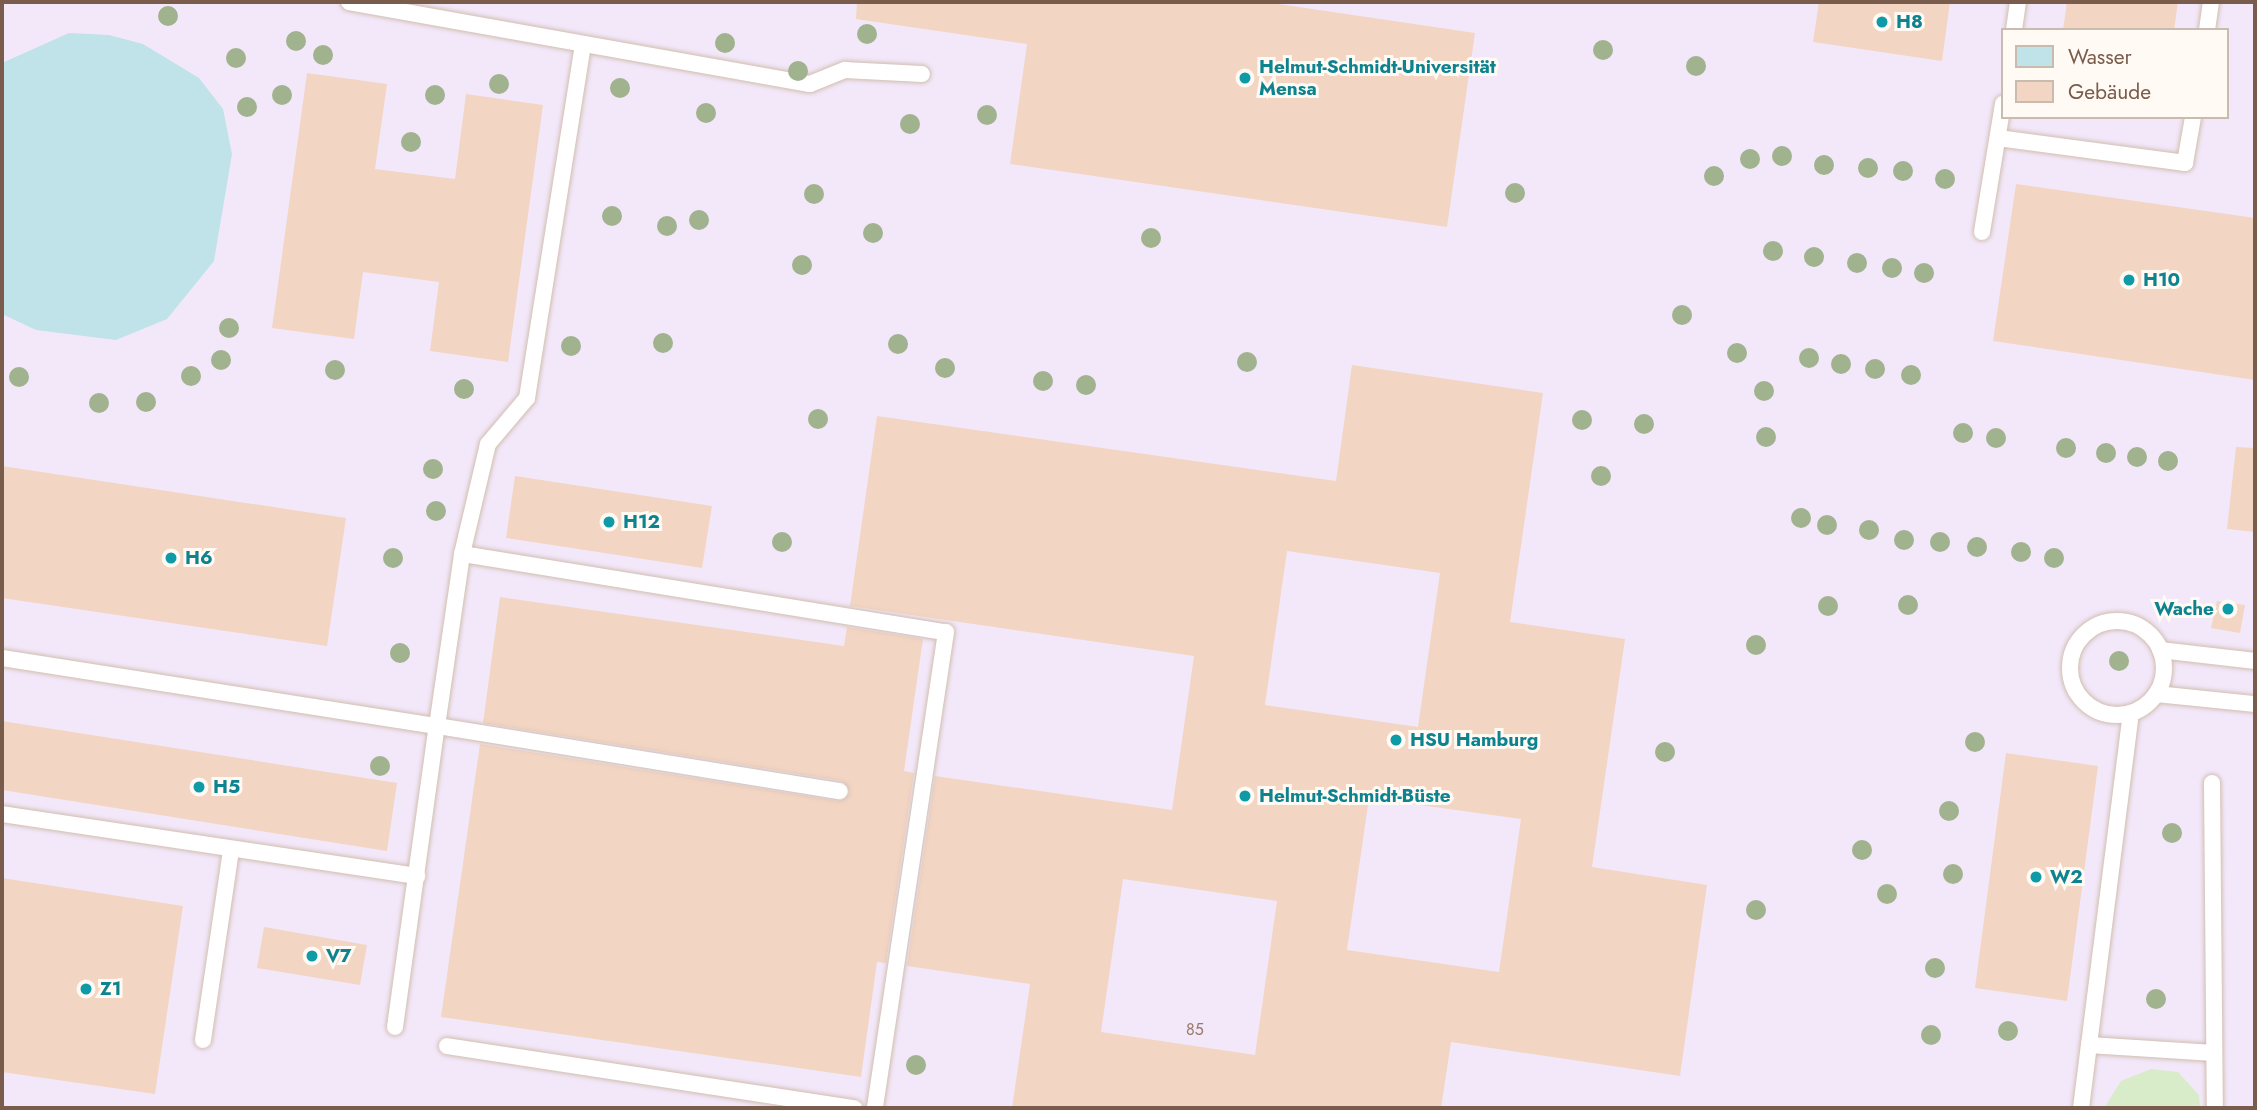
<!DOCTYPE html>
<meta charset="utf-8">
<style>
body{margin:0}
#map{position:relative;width:2257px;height:1110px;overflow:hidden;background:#fdf6ec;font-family:Jost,sans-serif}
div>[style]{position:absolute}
.education>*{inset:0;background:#f3e8fa}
.green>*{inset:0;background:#d8ecc9}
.water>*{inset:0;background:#bfe3e8}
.building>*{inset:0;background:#f3d5c3}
.roads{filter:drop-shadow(0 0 2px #d1beb0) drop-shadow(0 0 2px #d1beb0)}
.lane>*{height:16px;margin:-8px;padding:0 8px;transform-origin:8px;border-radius:8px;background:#fff}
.lane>.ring{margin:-8px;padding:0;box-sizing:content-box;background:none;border:16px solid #fff;border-radius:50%}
.trees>*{width:20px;height:20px;margin:-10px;border-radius:50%;background:#a0b28e}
.dots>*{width:19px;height:19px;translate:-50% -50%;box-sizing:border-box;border:4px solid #fffaf3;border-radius:50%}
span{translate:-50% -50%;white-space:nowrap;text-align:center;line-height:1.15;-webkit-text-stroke:6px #fffaf3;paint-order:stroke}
.number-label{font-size:16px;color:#987a6a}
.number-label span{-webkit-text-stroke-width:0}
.culture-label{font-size:19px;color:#0d838f;font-weight:700}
.left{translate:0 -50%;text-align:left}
.right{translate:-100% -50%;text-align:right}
.frame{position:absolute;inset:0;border:4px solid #7a5c4d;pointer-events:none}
.legend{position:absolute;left:2001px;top:28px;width:228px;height:91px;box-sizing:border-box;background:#fffaf3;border:2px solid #cabbb1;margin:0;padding:9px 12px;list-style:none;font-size:21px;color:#7a5c4d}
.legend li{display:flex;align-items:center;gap:14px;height:35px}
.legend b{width:35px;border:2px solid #cabbb1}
</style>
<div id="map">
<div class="education">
<i style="clip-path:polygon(evenodd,2px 2px,2255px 2px,2255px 1108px,2px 1108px,2px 2px,2003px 30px,2227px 30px,2227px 117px,2003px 117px,2003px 30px)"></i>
</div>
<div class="green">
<i style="clip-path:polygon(2151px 1069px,2178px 1072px,2199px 1095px,2200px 1108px,2104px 1108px,2121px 1081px)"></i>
</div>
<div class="water">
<i style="clip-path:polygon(69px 33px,109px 35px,143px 44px,199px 78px,223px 109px,232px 154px,214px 261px,167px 319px,116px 340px,36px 330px,2px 314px,2px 63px)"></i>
</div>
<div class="building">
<i style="clip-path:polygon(857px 2px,1265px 2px,1475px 33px,1447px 227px,1010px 164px,1027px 44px,856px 19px)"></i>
<i style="clip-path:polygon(1819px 2px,1950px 2px,1942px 61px,1813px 42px)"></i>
<i style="clip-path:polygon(2067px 2px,2178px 2px,2174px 30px,2063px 30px)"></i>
<i style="clip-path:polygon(307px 73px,387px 84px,375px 169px,455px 179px,466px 94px,543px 105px,508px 362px,430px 351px,439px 282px,363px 272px,354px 339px,272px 328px)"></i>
<i style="clip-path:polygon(2016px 184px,2255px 218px,2255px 380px,1993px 341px)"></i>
<i style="clip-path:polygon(evenodd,1352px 365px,1543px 393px,1510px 622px,1625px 639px,1592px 867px,1707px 885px,1680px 1076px,1451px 1042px,1441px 1108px,1012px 1108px,1030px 984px,907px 966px,935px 776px,1172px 810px,1194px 656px,850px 606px,877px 416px,1336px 481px,1352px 365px,1287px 551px,1440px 573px,1418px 727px,1265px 705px,1287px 551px,1352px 365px,1369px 798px,1521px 819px,1499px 972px,1347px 950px,1369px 798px,1352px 365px,1123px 879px,1277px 901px,1255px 1055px,1101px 1032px,1123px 879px)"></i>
<i style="clip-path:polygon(2236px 447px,2255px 448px,2255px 532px,2227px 529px)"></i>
<i style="clip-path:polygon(2px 466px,346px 518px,327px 646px,2px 598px)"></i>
<i style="clip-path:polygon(515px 476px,712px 506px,702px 568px,506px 538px)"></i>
<i style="clip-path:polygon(500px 597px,844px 646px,847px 627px,923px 639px,904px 771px,914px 773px,886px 963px,877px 962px,861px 1077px,441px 1017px,480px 744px,838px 801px,850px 792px,842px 781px,483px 723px)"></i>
<i style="clip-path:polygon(2217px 601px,2245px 605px,2240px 633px,2211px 628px)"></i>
<i style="clip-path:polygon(2px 721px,397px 783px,387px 851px,2px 790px)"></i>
<i style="clip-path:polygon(2006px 753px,2098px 766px,2067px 1001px,1975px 988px)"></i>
<i style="clip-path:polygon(2px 878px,183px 906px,155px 1094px,2px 1072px)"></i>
<i style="clip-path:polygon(264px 927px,367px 945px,360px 985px,257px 968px)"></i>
</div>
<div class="roads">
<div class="lane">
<i style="left:349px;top:2px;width:468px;rotate:10.1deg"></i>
<i style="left:810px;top:84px;width:38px;rotate:-22deg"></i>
<i style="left:845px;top:70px;width:77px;rotate:3deg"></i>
<i style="left:2014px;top:30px;width:28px;rotate:-82deg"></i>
<i style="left:2207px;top:30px;width:28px;rotate:-82deg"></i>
<i style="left:1998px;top:138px;width:189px;rotate:7.6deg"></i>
<i style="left:2185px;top:163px;width:47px;rotate:-80.1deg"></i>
<i style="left:1982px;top:232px;width:130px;rotate:-80.7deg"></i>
<i style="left:462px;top:554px;width:490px;rotate:9.2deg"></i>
<i style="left:946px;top:632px;width:481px;rotate:98.5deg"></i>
<i class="ring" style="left:2070px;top:621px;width:78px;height:78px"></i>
<i style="left:2160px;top:650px;width:96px;rotate:6.6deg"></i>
<i style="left:2px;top:658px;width:440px;rotate:8.9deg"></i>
<i style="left:437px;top:726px;width:174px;rotate:-81.7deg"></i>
<i style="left:462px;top:554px;width:113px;rotate:-76.7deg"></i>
<i style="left:488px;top:444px;width:60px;rotate:-49.7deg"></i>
<i style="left:527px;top:398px;width:358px;rotate:-81deg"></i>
<i style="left:2156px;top:694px;width:100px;rotate:5.8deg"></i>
<i style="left:2212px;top:783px;width:325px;rotate:89.5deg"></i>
<i style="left:2px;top:814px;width:420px;rotate:8.5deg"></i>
<i style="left:395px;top:1027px;width:304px;rotate:-82.1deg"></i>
<i style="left:437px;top:726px;width:408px;rotate:9.2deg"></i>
<i style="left:203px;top:1040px;width:192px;rotate:-81.6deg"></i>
<i style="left:2089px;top:1045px;width:125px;rotate:3.7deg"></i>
<i style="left:447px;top:1046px;width:412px;rotate:8.7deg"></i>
<i style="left:2081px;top:1108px;width:398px;rotate:-82.8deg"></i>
</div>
</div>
<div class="trees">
<i style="left:168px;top:16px"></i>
<i style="left:867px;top:34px"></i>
<i style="left:296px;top:41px"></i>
<i style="left:725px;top:43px"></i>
<i style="left:1603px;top:50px"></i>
<i style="left:323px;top:55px"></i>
<i style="left:236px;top:58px"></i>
<i style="left:1696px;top:66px"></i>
<i style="left:798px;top:71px"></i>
<i style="left:499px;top:84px"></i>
<i style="left:620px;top:88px"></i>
<i style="left:282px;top:95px"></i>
<i style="left:435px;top:95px"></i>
<i style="left:247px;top:107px"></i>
<i style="left:706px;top:113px"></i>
<i style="left:987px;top:115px"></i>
<i style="left:910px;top:124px"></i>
<i style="left:411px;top:142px"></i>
<i style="left:1782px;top:156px"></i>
<i style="left:1750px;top:159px"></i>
<i style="left:1824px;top:165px"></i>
<i style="left:1868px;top:168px"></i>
<i style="left:1903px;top:171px"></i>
<i style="left:1714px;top:176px"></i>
<i style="left:1945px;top:179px"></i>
<i style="left:1515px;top:193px"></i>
<i style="left:814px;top:194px"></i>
<i style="left:612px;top:216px"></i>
<i style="left:699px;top:220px"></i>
<i style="left:667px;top:226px"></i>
<i style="left:873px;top:233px"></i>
<i style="left:1151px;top:238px"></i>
<i style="left:1773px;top:251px"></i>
<i style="left:1814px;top:257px"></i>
<i style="left:1857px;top:263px"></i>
<i style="left:802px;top:265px"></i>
<i style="left:1892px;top:268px"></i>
<i style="left:1924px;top:273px"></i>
<i style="left:1682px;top:315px"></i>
<i style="left:229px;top:328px"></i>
<i style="left:663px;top:343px"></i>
<i style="left:898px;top:344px"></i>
<i style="left:571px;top:346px"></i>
<i style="left:1737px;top:353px"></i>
<i style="left:1809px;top:358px"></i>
<i style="left:221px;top:360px"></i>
<i style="left:1247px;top:362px"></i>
<i style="left:1841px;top:364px"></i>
<i style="left:945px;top:368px"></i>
<i style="left:1875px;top:369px"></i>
<i style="left:335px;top:370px"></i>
<i style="left:1911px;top:375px"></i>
<i style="left:191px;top:376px"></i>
<i style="left:19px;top:377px"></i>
<i style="left:1043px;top:381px"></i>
<i style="left:1086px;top:385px"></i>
<i style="left:464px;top:389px"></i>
<i style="left:1764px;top:391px"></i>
<i style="left:146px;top:402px"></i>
<i style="left:99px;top:403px"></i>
<i style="left:818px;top:419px"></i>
<i style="left:1582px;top:420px"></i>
<i style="left:1644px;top:424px"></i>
<i style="left:1963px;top:433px"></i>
<i style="left:1766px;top:437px"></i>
<i style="left:1996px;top:438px"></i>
<i style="left:2066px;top:448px"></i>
<i style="left:2106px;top:453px"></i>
<i style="left:2137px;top:457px"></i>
<i style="left:2168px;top:461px"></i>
<i style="left:433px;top:469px"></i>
<i style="left:1601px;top:476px"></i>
<i style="left:436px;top:511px"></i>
<i style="left:1801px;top:518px"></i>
<i style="left:1827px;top:525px"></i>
<i style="left:1869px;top:530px"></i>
<i style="left:1904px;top:540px"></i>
<i style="left:782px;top:542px"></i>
<i style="left:1940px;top:542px"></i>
<i style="left:1977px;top:547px"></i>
<i style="left:2021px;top:552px"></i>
<i style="left:393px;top:558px"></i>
<i style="left:2054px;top:558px"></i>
<i style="left:1908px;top:605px"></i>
<i style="left:1828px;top:606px"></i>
<i style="left:1756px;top:645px"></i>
<i style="left:400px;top:653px"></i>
<i style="left:2119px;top:661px"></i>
<i style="left:1975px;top:742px"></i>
<i style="left:1665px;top:752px"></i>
<i style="left:380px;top:766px"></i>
<i style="left:1949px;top:811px"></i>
<i style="left:2172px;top:833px"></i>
<i style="left:1862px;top:850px"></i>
<i style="left:1953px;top:874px"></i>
<i style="left:1887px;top:894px"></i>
<i style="left:1756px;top:910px"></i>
<i style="left:1935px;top:968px"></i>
<i style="left:2156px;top:999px"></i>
<i style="left:2008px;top:1031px"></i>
<i style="left:1931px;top:1035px"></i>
<i style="left:916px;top:1065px"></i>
</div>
<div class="dots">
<i style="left:1882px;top:22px;background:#0f9aa8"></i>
<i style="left:1245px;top:78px;background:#0f9aa8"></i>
<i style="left:2129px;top:280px;background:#0f9aa8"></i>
<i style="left:609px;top:522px;background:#0f9aa8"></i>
<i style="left:171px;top:558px;background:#0f9aa8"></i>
<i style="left:2228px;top:609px;background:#0f9aa8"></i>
<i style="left:1396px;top:740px;background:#0f9aa8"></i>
<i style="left:199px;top:787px;background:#0f9aa8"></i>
<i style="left:1245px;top:796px;background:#0f9aa8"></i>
<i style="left:2036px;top:877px;background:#0f9aa8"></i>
<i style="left:312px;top:956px;background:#0f9aa8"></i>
<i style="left:86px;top:989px;background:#0f9aa8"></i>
</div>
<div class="number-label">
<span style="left:1195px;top:1030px">85</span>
</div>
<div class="culture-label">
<span class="left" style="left:1896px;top:22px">H8</span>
<span class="left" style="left:1259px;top:78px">Helmut-Schmidt-Universität<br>Mensa</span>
<span class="left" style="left:2143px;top:280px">H10</span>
<span class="left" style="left:623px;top:522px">H12</span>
<span class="left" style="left:185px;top:558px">H6</span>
<span class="right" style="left:2214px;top:609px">Wache</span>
<span class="left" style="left:1410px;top:740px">HSU Hamburg</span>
<span class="left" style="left:213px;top:787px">H5</span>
<span class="left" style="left:1259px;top:796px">Helmut-Schmidt-Büste</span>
<span class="left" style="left:2050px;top:877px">W2</span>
<span class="left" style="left:326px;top:956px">V7</span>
<span class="left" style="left:100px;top:989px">Z1</span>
</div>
<div class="frame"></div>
<ul class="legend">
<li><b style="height:19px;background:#bfe3e8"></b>Wasser</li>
<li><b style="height:19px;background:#f3d5c3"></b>Gebäude</li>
</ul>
</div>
